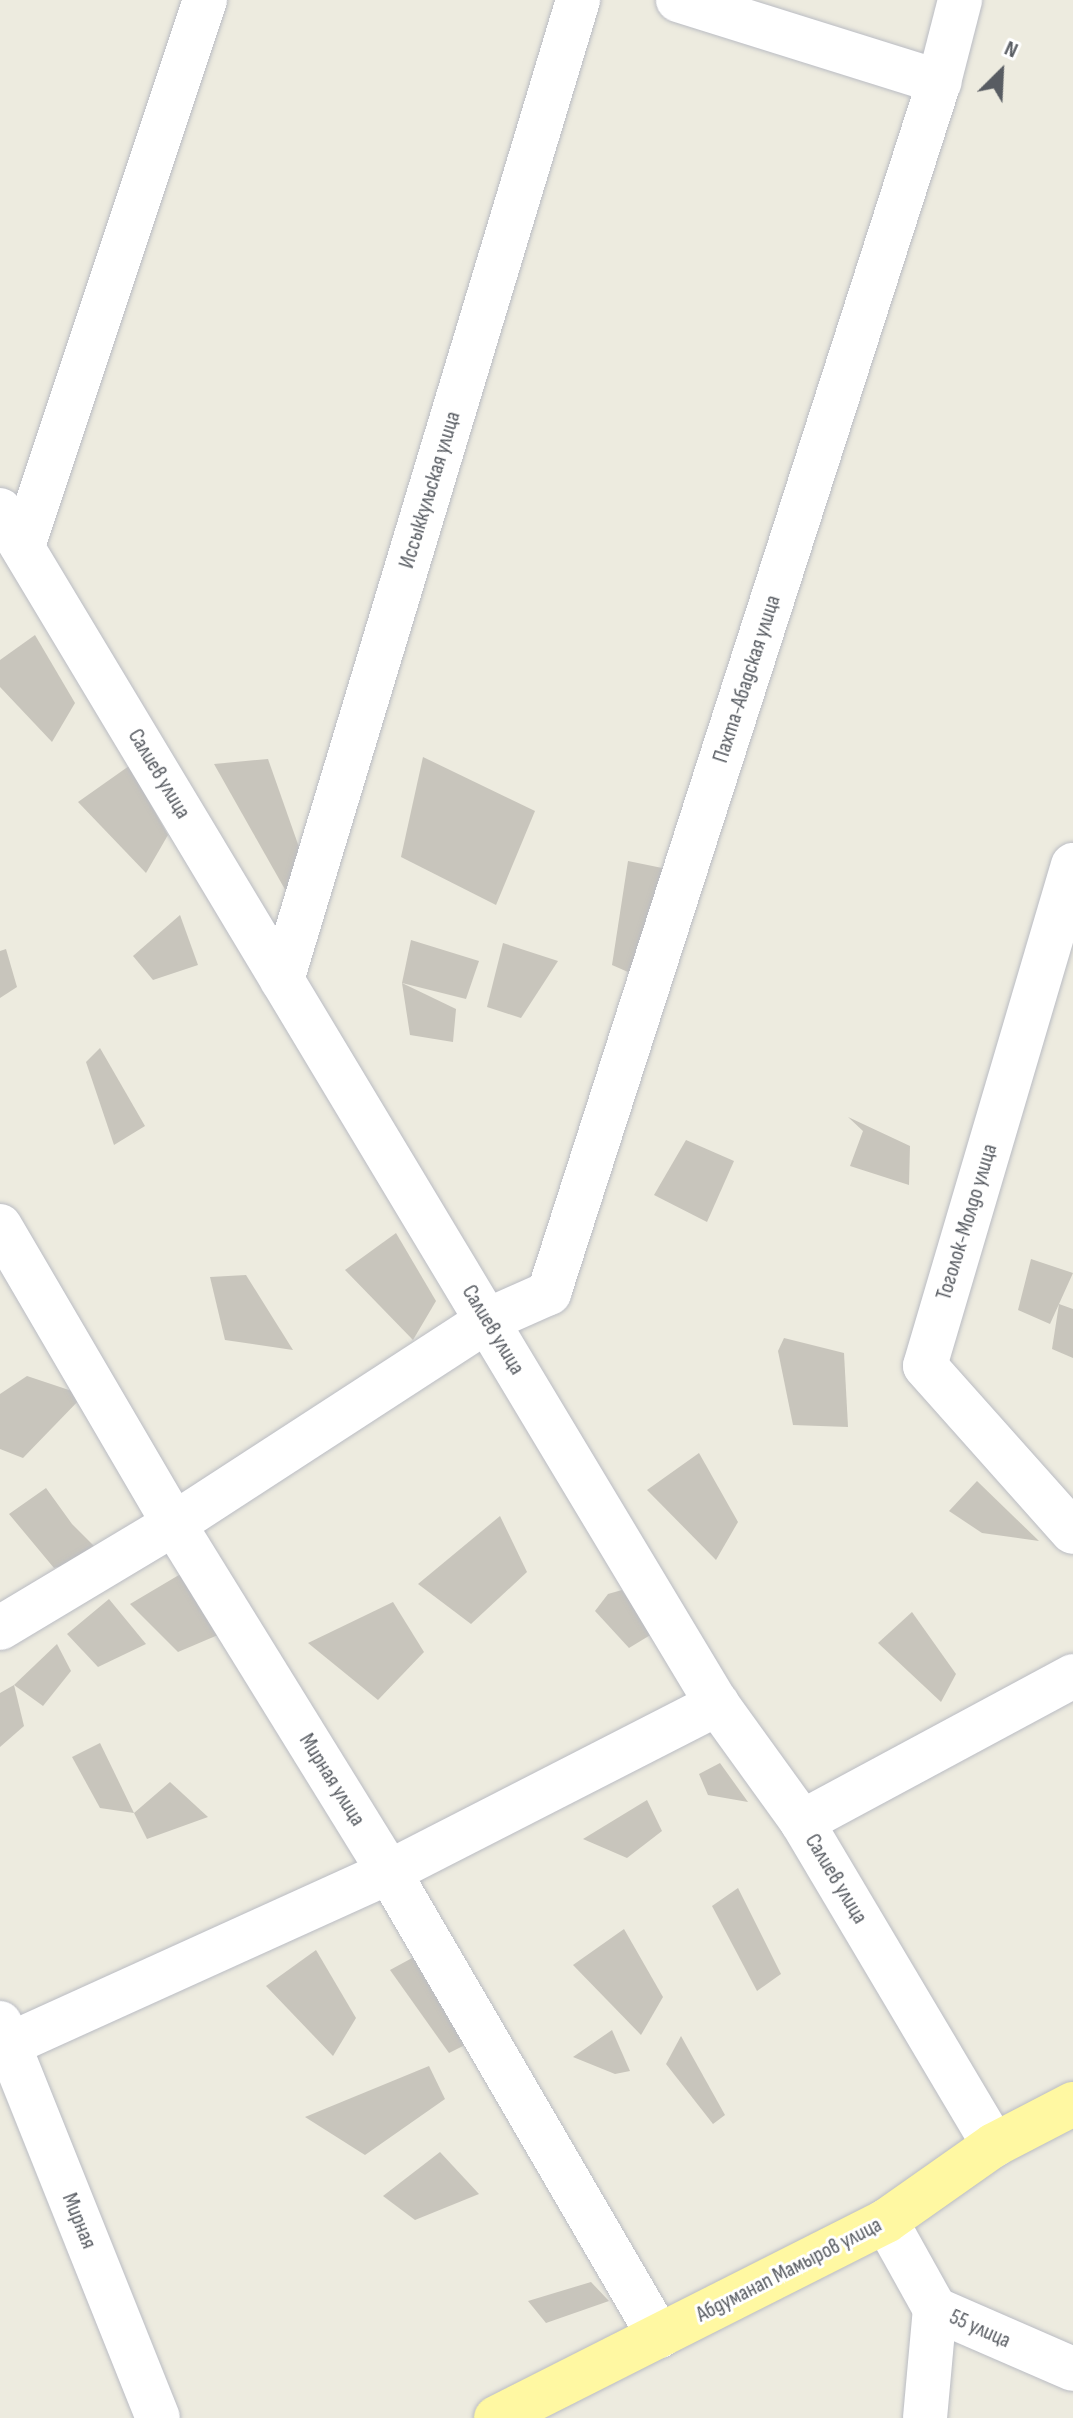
<!DOCTYPE html>
<meta charset="utf-8">
<style>
body{margin:0}
#map{position:relative;width:1073px;height:2418px;overflow:hidden;background:#edebdf;font-family:"Sofia Sans Condensed",sans-serif}
div>[style]{position:absolute}
.building>*{inset:0;background:#c8c5bc}
.roads{filter:drop-shadow(0 0 2px #babcc3) drop-shadow(0 0 2px #babcc3)}
.minor>*{height:44px;margin:-22px;padding:0 22px;transform-origin:22px;border-radius:22px;background:#fff}
.major>*{height:44px;margin:-22px;padding:0 22px;transform-origin:22px;border-radius:22px;background:#fff8a2}
span{translate:-50% -50%;white-space:nowrap;text-align:center;line-height:1.15;-webkit-text-stroke:6px #fff;paint-order:stroke}
.street-label{font-size:22px;color:#585c62}
.north{position:absolute;left:961px;top:32px;width:80px;height:80px;-webkit-text-stroke:6px #fff;paint-order:stroke;rotate:24deg;font-size:22px;font-weight:700;line-height:32px;text-align:center;color:#585c62}
.north::after{content:'';display:block;margin:auto;width:28px;height:36px;background:#585c62;clip-path:polygon(50% 0,100% 100%,50% 72%,0 100%)}
</style>
<div id="map">
<div class="building">
<i style="clip-path:polygon(35px 635px,75px 703px,52px 742px,0 687px,0 660px)"></i>
<i style="clip-path:polygon(423px 757px,535px 811px,496px 905px,401px 857px)"></i>
<i style="clip-path:polygon(268px 759px,319px 904px,287px 893px,214px 764px)"></i>
<i style="clip-path:polygon(129px 766px,168px 835px,146px 873px,78px 802px)"></i>
<i style="clip-path:polygon(628px 861px,672px 870px,653px 983px,612px 965px)"></i>
<i style="clip-path:polygon(180px 915px,198px 965px,153px 980px,133px 956px)"></i>
<i style="clip-path:polygon(411px 940px,479px 961px,466px 999px,402px 983px)"></i>
<i style="clip-path:polygon(503px 943px,558px 961px,521px 1018px,487px 1007px)"></i>
<i style="clip-path:polygon(6px 949px,17px 987px,0 998px,0 951px)"></i>
<i style="clip-path:polygon(402px 983px,456px 1009px,453px 1042px,410px 1035px)"></i>
<i style="clip-path:polygon(100px 1048px,145px 1126px,114px 1145px,86px 1062px)"></i>
<i style="clip-path:polygon(848px 1117px,910px 1146px,909px 1185px,850px 1166px,863px 1131px)"></i>
<i style="clip-path:polygon(686px 1140px,734px 1161px,707px 1222px,654px 1195px)"></i>
<i style="clip-path:polygon(396px 1233px,436px 1301px,413px 1340px,345px 1270px)"></i>
<i style="clip-path:polygon(1031px 1259px,1073px 1273px,1059px 1304px,1073px 1309px,1073px 1358px,1052px 1349px,1059px 1304px,1050px 1324px,1018px 1310px)"></i>
<i style="clip-path:polygon(246px 1275px,293px 1350px,225px 1340px,210px 1277px)"></i>
<i style="clip-path:polygon(784px 1338px,844px 1353px,848px 1427px,793px 1425px,778px 1351px)"></i>
<i style="clip-path:polygon(27px 1376px,84px 1395px,23px 1458px,0 1449px,0 1394px)"></i>
<i style="clip-path:polygon(699px 1453px,738px 1522px,716px 1560px,647px 1490px)"></i>
<i style="clip-path:polygon(977px 1481px,1039px 1541px,982px 1533px,949px 1511px)"></i>
<i style="clip-path:polygon(46px 1488px,72px 1524px,104px 1556px,54px 1568px,9px 1514px)"></i>
<i style="clip-path:polygon(500px 1516px,527px 1572px,471px 1624px,418px 1584px)"></i>
<i style="clip-path:polygon(184px 1572px,225px 1632px,178px 1652px,130px 1604px)"></i>
<i style="clip-path:polygon(622px 1590px,652px 1634px,629px 1648px,595px 1611px,608px 1594px)"></i>
<i style="clip-path:polygon(109px 1599px,146px 1644px,98px 1667px,67px 1634px)"></i>
<i style="clip-path:polygon(393px 1602px,424px 1652px,378px 1700px,308px 1643px)"></i>
<i style="clip-path:polygon(912px 1612px,956px 1674px,941px 1702px,878px 1643px)"></i>
<i style="clip-path:polygon(57px 1644px,71px 1671px,43px 1706px,14px 1685px)"></i>
<i style="clip-path:polygon(14px 1685px,24px 1726px,0 1747px,0 1693px)"></i>
<i style="clip-path:polygon(100px 1743px,134px 1813px,100px 1808px,72px 1757px)"></i>
<i style="clip-path:polygon(720px 1763px,748px 1802px,708px 1795px,699px 1774px)"></i>
<i style="clip-path:polygon(170px 1782px,208px 1817px,147px 1839px,134px 1813px)"></i>
<i style="clip-path:polygon(647px 1800px,662px 1831px,627px 1858px,583px 1839px)"></i>
<i style="clip-path:polygon(738px 1888px,781px 1974px,757px 1991px,712px 1906px)"></i>
<i style="clip-path:polygon(624px 1929px,663px 1997px,641px 2035px,573px 1965px)"></i>
<i style="clip-path:polygon(316px 1950px,356px 2018px,333px 2056px,266px 1986px)"></i>
<i style="clip-path:polygon(425px 1951px,473px 2041px,449px 2053px,390px 1970px)"></i>
<i style="clip-path:polygon(612px 2030px,630px 2071px,615px 2074px,573px 2057px)"></i>
<i style="clip-path:polygon(681px 2036px,725px 2115px,713px 2124px,666px 2064px)"></i>
<i style="clip-path:polygon(429px 2066px,445px 2099px,365px 2155px,305px 2117px)"></i>
<i style="clip-path:polygon(440px 2152px,479px 2194px,415px 2220px,383px 2196px)"></i>
<i style="clip-path:polygon(591px 2282px,609px 2301px,546px 2323px,528px 2301px)"></i>
</div>
<div class="roads">
<div class="minor">
<i style="left:678px;top:0;width:274px;rotate:17.4deg"></i>
<i style="left:0;top:510px;width:1393px;rotate:59.02deg"></i>
<i style="left:717px;top:1704px;width:145px;rotate:54.2deg"></i>
<i style="left:802px;top:1822px;width:376px;rotate:59.3deg"></i>
<i style="left:23px;top:546px;width:576px;rotate:-71.57deg"></i>
<i style="left:1073px;top:865px;width:522px;rotate:106.46deg"></i>
<i style="left:925px;top:1366px;width:222px;rotate:48.3deg"></i>
<i style="left:282px;top:980px;width:1024px;rotate:-73.19deg"></i>
<i style="left:0;top:1226px;width:345px;rotate:59.7deg"></i>
<i style="left:174px;top:1524px;width:409px;rotate:58.3deg"></i>
<i style="left:389px;top:1872px;width:537px;rotate:59.81deg"></i>
<i style="left:0;top:1628px;width:203px;rotate:-30.9deg"></i>
<i style="left:174px;top:1524px;width:374px;rotate:-33deg"></i>
<i style="left:488px;top:1320px;width:67px;rotate:-23.9deg"></i>
<i style="left:549px;top:1293px;width:1272px;rotate:-72.15deg"></i>
<i style="left:939px;top:82px;width:85px;rotate:-75.6deg"></i>
<i style="left:802px;top:1822px;width:308px;rotate:-28.3deg"></i>
<i style="left:0;top:2023px;width:425px;rotate:68.2deg"></i>
<i style="left:8px;top:2045px;width:418px;rotate:-24.4deg"></i>
<i style="left:389px;top:1872px;width:369px;rotate:-27.1deg"></i>
<i style="left:886px;top:2221px;width:101px;rotate:60.9deg"></i>
<i style="left:935px;top:2309px;width:150px;rotate:23.5deg"></i>
<i style="left:925px;top:2418px;width:109px;rotate:-84.8deg"></i>
</div>
<div class="major">
<i style="left:496px;top:2418px;width:437px;rotate:-26.8deg"></i>
<i style="left:886px;top:2221px;width:132px;rotate:-35.1deg"></i>
<i style="left:994px;top:2145px;width:89px;rotate:-27.4deg"></i>
</div>
</div>
<div class="street-label">
<span style="left:430px;top:490px;rotate:-73deg">Иссыккульская улица</span>
<span style="left:747px;top:679px;rotate:-72deg">Пахта-Абадская улица</span>
<span style="left:159px;top:774px;rotate:59deg">Салиев улица</span>
<span style="left:967px;top:1222px;rotate:-73deg">Тоголок-Молдо улица</span>
<span style="left:493px;top:1330px;rotate:59deg">Салиев улица</span>
<span style="left:332px;top:1780px;rotate:58deg">Мирная улица</span>
<span style="left:836px;top:1879px;rotate:59deg">Салиев улица</span>
<span style="left:79px;top:2221px;rotate:68deg">Мирная</span>
<span style="left:789px;top:2270px;rotate:-27deg">Абдуманап Мамыров улица</span>
<span style="left:980px;top:2329px;rotate:24deg">55 улица</span>
</div>
<div class="north">N</div>
</div>
